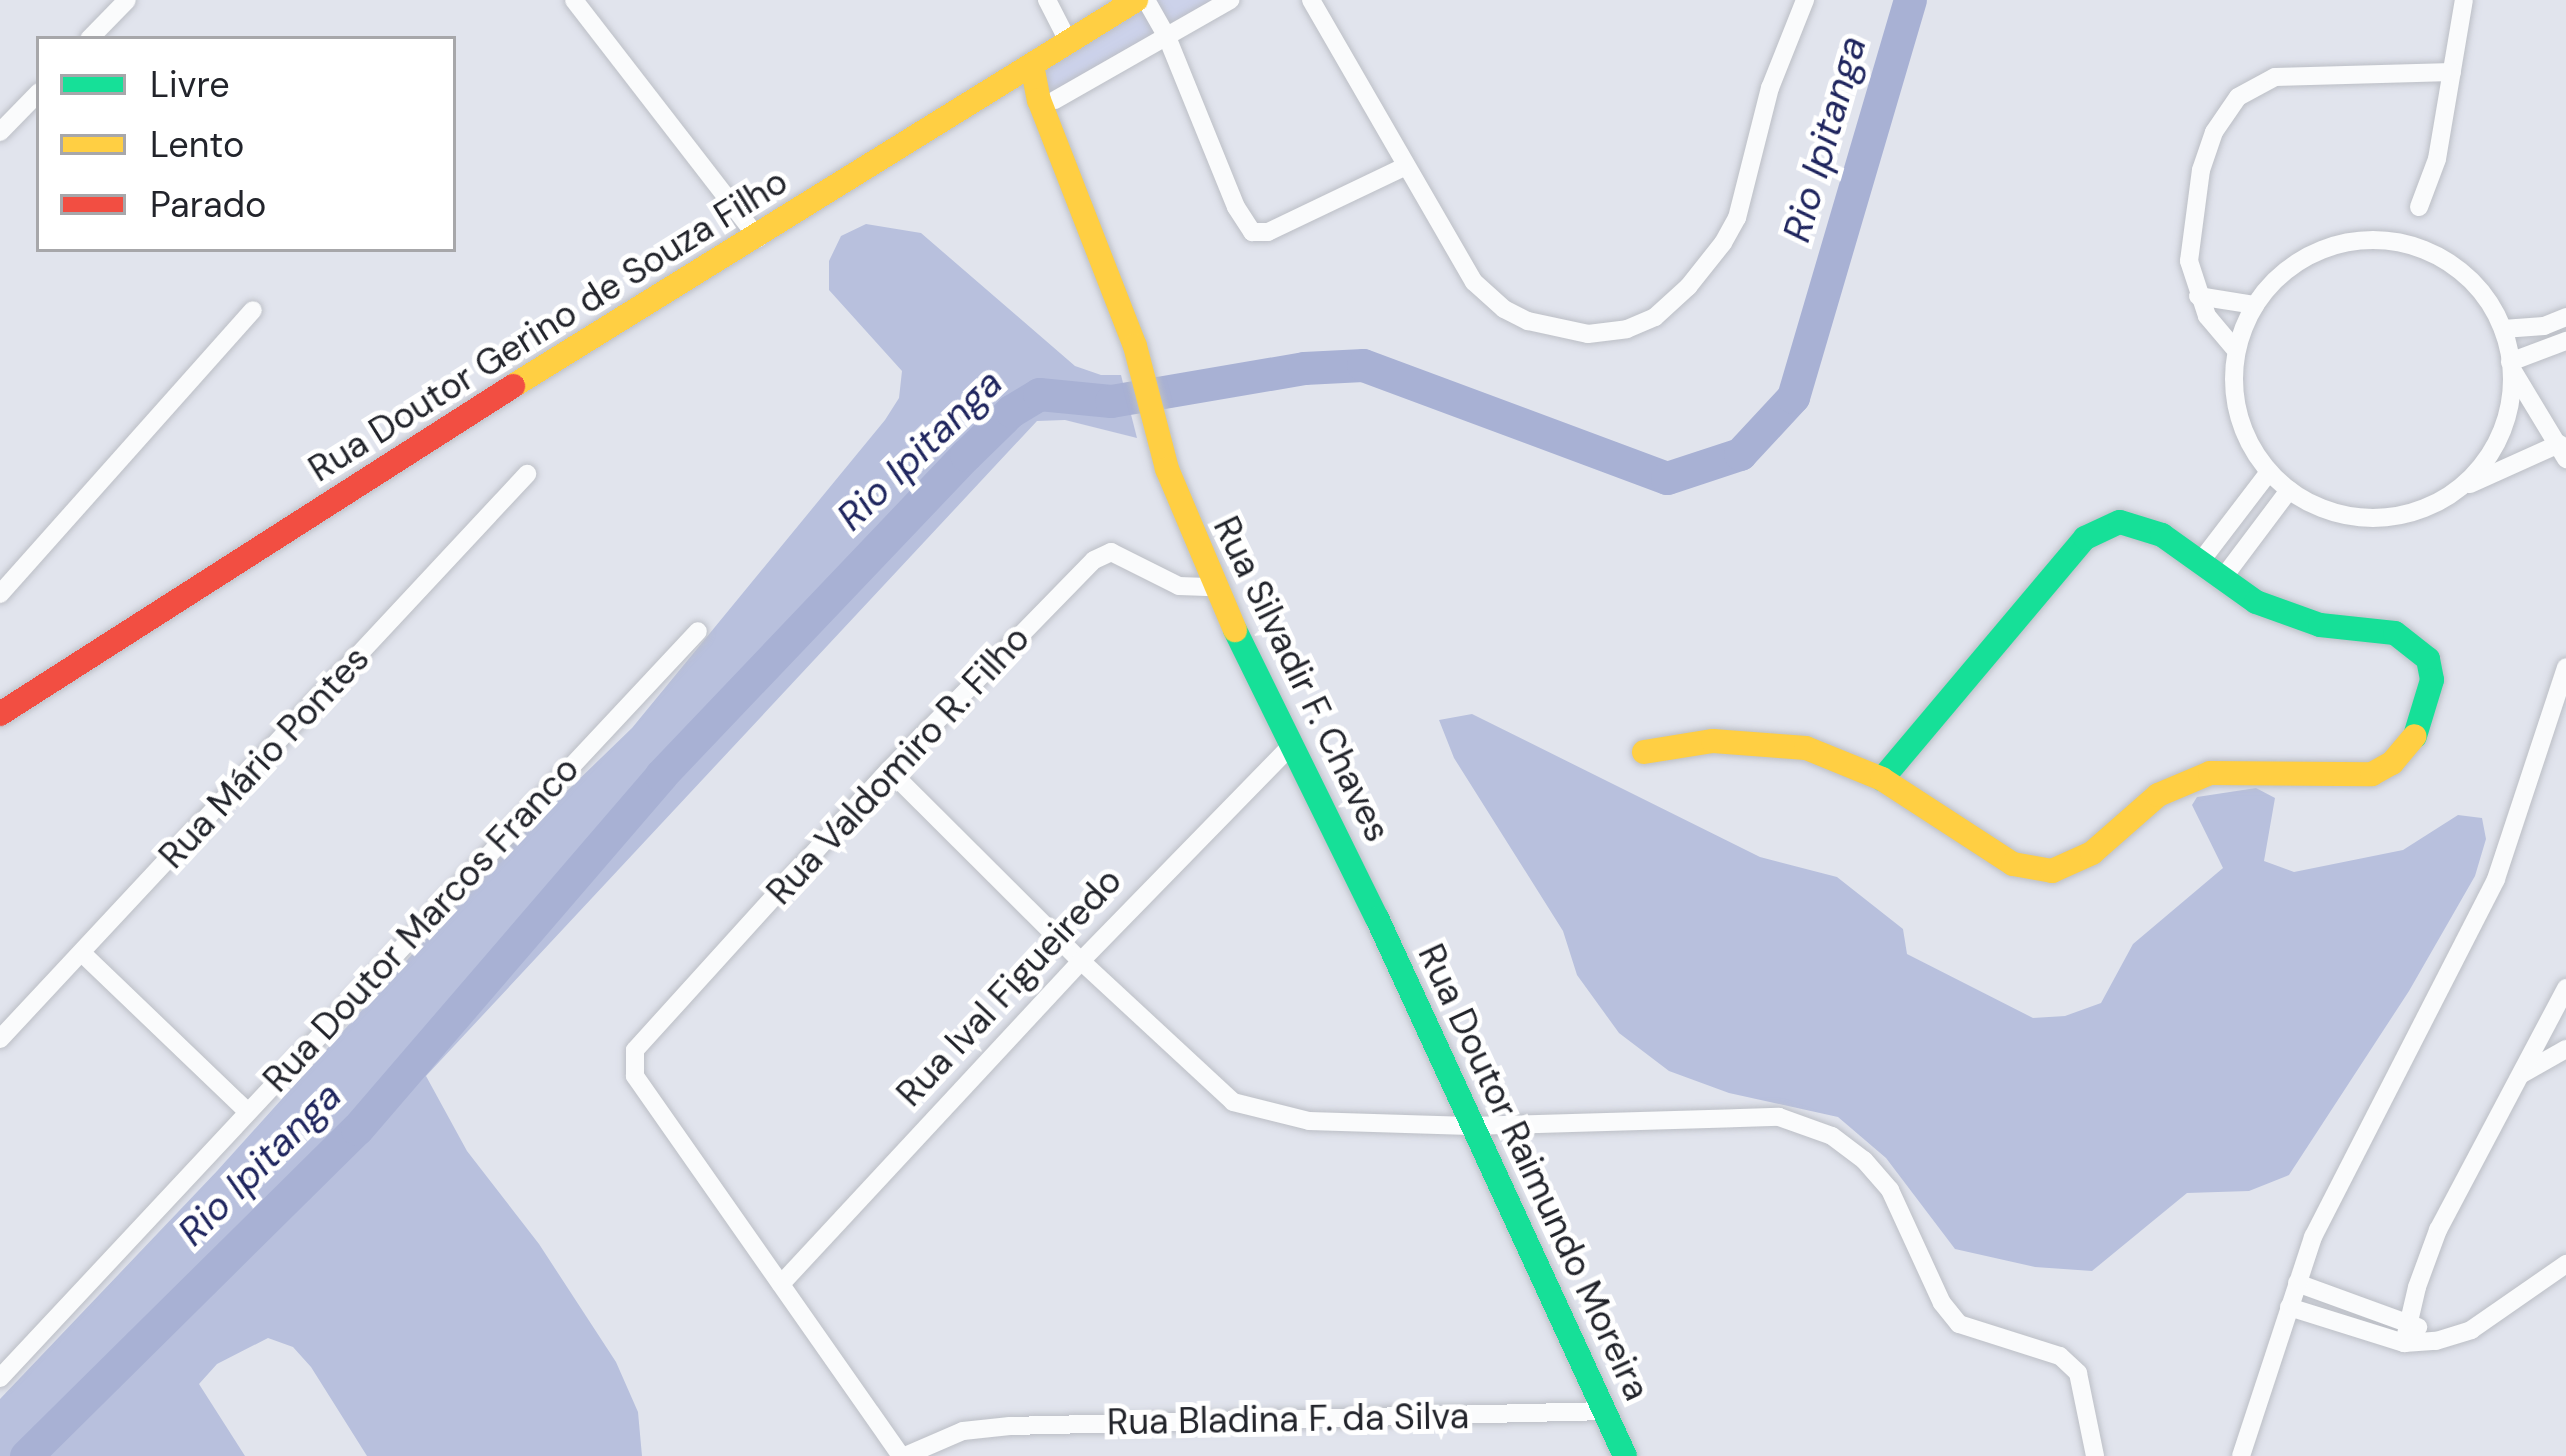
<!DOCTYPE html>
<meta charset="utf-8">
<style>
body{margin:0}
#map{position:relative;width:2566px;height:1456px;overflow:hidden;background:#e1e4ed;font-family:"DM Sans",sans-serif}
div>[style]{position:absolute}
.green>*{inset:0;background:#ccd2ea}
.forest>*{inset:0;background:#b8c0dd}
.river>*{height:33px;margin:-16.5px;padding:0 16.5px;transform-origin:16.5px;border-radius:16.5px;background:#a8b1d4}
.roads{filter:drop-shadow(0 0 3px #bcbfc6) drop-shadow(0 0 3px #bcbfc6)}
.street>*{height:18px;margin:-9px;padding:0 9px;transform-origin:9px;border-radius:9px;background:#fafbfc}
.street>.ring{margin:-9px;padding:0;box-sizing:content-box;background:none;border:18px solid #fafbfc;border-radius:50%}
.fast>*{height:24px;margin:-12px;padding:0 12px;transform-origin:12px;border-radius:12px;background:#16e098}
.slow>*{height:24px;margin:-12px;padding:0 12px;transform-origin:12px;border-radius:12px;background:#ffcf43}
.jam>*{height:24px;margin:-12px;padding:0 12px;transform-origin:12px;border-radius:12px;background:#f24e42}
span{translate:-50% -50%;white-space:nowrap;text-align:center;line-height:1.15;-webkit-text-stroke:10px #fff;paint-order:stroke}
.street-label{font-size:36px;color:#22242b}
.water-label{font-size:39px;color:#1f255e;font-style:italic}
.legend{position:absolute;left:36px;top:36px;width:420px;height:216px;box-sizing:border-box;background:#fff;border:3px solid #a7a7aa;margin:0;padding:15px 21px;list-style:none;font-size:36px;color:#22242b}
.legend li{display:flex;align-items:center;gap:24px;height:60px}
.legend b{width:60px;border:3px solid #a7a7aa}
</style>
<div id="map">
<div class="green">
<i style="clip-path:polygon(1151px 0,1221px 0,1049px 103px,1034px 73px)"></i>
</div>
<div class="forest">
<i style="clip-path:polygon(866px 224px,921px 233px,1075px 366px,1101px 375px,1121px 375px,1137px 438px,1065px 420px,1037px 421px,426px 1076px,467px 1151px,539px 1244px,616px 1362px,638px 1412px,642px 1456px,367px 1456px,311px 1367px,293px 1347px,268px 1338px,217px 1364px,199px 1384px,245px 1456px,0 1456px,0 1399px,217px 1171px,508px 848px,632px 728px,885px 420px,899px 398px,902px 371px,829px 290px,829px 261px,841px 236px)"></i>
<i style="clip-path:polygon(1472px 714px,1760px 857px,1837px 877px,1903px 929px,1907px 954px,2033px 1018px,2065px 1016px,2101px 1003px,2133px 944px,2223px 868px,2192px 805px,2197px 797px,2256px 788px,2275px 798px,2264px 861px,2294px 872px,2403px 850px,2458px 815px,2482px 818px,2486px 839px,2475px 876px,2409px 991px,2289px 1175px,2249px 1191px,2187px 1193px,2092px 1271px,2035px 1267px,1955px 1249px,1886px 1158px,1838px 1117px,1729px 1093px,1669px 1071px,1619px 1033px,1577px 975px,1563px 931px,1454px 758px,1439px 720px)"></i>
</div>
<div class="river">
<i style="left:26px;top:1456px;width:465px;rotate:-44.7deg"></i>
<i style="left:357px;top:1129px;width:467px;rotate:-49.3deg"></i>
<i style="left:661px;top:775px;width:442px;rotate:-46.4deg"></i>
<i style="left:966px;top:455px;width:63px;rotate:-44.4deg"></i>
<i style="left:1011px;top:411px;width:33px;rotate:-31deg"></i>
<i style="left:1039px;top:394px;width:72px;rotate:5.6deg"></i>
<i style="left:1111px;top:401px;width:196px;rotate:-9.7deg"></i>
<i style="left:1304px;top:368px;width:59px;rotate:-2.9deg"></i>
<i style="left:1363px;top:365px;width:324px;rotate:20.4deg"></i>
<i style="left:1667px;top:478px;width:77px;rotate:-18.2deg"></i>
<i style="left:1740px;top:454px;width:78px;rotate:-47.1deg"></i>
<i style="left:1793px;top:397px;width:414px;rotate:-73.6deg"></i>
</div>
<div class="roads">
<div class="street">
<i style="left:574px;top:0;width:301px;rotate:52.3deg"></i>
<i style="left:1047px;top:0;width:46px;rotate:62.9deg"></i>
<i style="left:1146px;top:0;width:43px;rotate:60.4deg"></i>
<i style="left:1167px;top:37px;width:183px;rotate:67.9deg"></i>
<i style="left:1236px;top:207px;width:30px;rotate:57deg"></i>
<i style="left:1252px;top:232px;width:16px"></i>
<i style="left:1268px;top:232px;width:151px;rotate:-25.5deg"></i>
<i style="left:1311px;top:0;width:326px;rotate:60deg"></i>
<i style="left:1474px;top:282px;width:40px;rotate:42deg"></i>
<i style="left:1504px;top:309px;width:27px;rotate:27deg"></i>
<i style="left:1528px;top:321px;width:61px;rotate:12.2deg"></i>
<i style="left:1588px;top:334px;width:39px;rotate:-7deg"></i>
<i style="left:1627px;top:329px;width:30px;rotate:-23deg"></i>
<i style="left:1655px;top:317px;width:45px;rotate:-42.3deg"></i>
<i style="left:1688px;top:287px;width:56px;rotate:-51.5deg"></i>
<i style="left:1723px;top:243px;width:29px;rotate:-61deg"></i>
<i style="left:1737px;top:218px;width:134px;rotate:-75.8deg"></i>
<i style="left:1770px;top:88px;width:95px;rotate:-68.3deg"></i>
<i style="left:89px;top:39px;width:54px;rotate:-45.7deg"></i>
<i style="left:1055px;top:100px;width:202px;rotate:-29.7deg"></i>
<i style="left:0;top:132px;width:56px;rotate:-45.7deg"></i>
<i style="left:2419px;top:207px;width:51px;rotate:-69.4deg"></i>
<i style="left:2437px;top:159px;width:161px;rotate:-80.4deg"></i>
<i class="ring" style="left:2234px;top:240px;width:260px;height:260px"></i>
<i style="left:2198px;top:296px;width:58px;rotate:9deg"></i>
<i style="left:2503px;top:329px;width:41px;rotate:-4.2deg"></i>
<i style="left:2544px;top:326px;width:24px;rotate:-22deg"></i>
<i style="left:2234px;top:348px;width:42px;rotate:-130.2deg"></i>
<i style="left:2207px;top:316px;width:58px;rotate:-108.1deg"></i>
<i style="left:2189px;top:261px;width:92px;rotate:-82.5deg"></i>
<i style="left:2201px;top:170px;width:40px;rotate:-71.1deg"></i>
<i style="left:2214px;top:132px;width:42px;rotate:-55.6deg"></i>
<i style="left:2238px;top:97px;width:42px;rotate:-28.4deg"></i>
<i style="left:2275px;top:77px;width:177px;rotate:-1.6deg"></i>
<i style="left:2510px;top:362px;width:60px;rotate:-20.6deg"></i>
<i style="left:2513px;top:371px;width:103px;rotate:58.9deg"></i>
<i style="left:2470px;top:484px;width:98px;rotate:-24.2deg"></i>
<i style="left:2201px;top:561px;width:112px;rotate:-52.6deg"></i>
<i style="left:2223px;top:578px;width:110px;rotate:-53.1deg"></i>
<i style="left:0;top:594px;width:380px;rotate:-48.3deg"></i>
<i style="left:889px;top:770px;width:271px;rotate:44.9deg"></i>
<i style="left:1081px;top:961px;width:207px;rotate:42.8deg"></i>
<i style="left:1233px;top:1102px;width:78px;rotate:14deg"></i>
<i style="left:1309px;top:1121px;width:161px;rotate:1.8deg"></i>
<i style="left:1470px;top:1126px;width:309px;rotate:-1.7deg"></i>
<i style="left:1779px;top:1117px;width:56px;rotate:19.7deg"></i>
<i style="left:1832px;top:1136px;width:40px;rotate:37deg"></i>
<i style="left:1864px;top:1160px;width:40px;rotate:49deg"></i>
<i style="left:1890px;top:1190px;width:124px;rotate:65.3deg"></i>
<i style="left:1942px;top:1303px;width:27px;rotate:51deg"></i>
<i style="left:1959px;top:1324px;width:106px;rotate:17.6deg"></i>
<i style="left:2060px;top:1356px;width:25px;rotate:43deg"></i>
<i style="left:2078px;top:1373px;width:85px;rotate:78.4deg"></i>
<i style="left:82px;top:953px;width:227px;rotate:43.8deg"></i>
<i style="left:0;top:1039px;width:773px;rotate:-46.99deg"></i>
<i style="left:2522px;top:1074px;width:51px;rotate:-29.6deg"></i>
<i style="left:2297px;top:1283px;width:129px;rotate:20deg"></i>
<i style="left:781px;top:1284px;width:441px;rotate:-47.1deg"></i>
<i style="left:1081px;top:961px;width:303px;rotate:-45.7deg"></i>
<i style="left:2289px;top:1307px;width:121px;rotate:17.4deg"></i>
<i style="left:2404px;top:1343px;width:32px;rotate:-4deg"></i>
<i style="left:2436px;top:1341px;width:37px;rotate:-17deg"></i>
<i style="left:2471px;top:1330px;width:116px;rotate:-34.8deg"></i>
<i style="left:2404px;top:1343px;width:57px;rotate:-76.9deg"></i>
<i style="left:2417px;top:1287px;width:61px;rotate:-69.8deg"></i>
<i style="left:2438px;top:1230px;width:274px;rotate:-62.1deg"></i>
<i style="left:0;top:1378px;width:1022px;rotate:-46.94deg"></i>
<i style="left:901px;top:1456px;width:464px;rotate:-125deg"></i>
<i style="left:635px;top:1076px;width:26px;rotate:-90deg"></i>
<i style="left:635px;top:1050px;width:378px;rotate:-47.8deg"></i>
<i style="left:889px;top:770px;width:293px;rotate:-45.7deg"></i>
<i style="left:1094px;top:560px;width:19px;rotate:-25deg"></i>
<i style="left:1111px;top:552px;width:76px;rotate:26.6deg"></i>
<i style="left:1179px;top:586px;width:35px;rotate:2deg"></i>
<i style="left:905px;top:1456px;width:63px;rotate:-23.3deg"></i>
<i style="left:963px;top:1431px;width:47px;rotate:-6.1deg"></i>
<i style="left:1010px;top:1426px;width:595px;rotate:-1.44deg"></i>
<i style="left:2241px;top:1456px;width:231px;rotate:-71.8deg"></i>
<i style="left:2313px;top:1237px;width:402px;rotate:-62.9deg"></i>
<i style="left:2496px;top:879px;width:223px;rotate:-71.7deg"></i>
</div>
<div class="fast">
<i style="left:1235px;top:630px;width:321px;rotate:63.8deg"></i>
<i style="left:1377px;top:918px;width:592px;rotate:65.25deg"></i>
<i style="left:1882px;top:779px;width:315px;rotate:-49.9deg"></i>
<i style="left:2085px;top:538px;width:38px;rotate:-25deg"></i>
<i style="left:2120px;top:522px;width:44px;rotate:17.2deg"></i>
<i style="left:2162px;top:535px;width:115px;rotate:35.5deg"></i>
<i style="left:2256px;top:602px;width:68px;rotate:19.8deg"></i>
<i style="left:2320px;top:625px;width:75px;rotate:6.1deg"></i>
<i style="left:2395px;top:633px;width:42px;rotate:38.2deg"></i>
<i style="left:2428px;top:659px;width:21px;rotate:79deg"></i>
<i style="left:2432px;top:680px;width:59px;rotate:106.9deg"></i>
</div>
<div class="slow">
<i style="left:1032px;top:65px;width:36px;rotate:79deg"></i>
<i style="left:1039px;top:100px;width:264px;rotate:68.7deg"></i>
<i style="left:1135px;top:346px;width:127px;rotate:75.4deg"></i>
<i style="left:1167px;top:469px;width:175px;rotate:67.1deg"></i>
<i style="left:513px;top:386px;width:733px;rotate:-31.78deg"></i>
<i style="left:1644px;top:752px;width:70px;rotate:-9.1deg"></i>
<i style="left:1713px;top:741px;width:93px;rotate:4.3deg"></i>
<i style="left:1806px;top:748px;width:82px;rotate:22.2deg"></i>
<i style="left:1882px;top:779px;width:156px;rotate:33deg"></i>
<i style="left:2013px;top:864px;width:40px;rotate:10deg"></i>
<i style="left:2052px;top:871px;width:44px;rotate:-24.2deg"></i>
<i style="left:2092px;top:853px;width:88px;rotate:-41.3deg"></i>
<i style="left:2158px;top:795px;width:56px;rotate:-22.9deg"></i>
<i style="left:2210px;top:773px;width:162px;rotate:0.4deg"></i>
<i style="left:2372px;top:774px;width:23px;rotate:-29deg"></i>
<i style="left:2392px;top:763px;width:35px;rotate:-50deg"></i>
</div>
<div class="jam">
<i style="left:0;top:714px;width:609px;rotate:-32.59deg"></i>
</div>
</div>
<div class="street-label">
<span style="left:548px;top:325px;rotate:-32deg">Rua Doutor Gerino de Souza Filho</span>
<span style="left:1302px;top:679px;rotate:64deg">Rua Silvadir F. Chaves</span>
<span style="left:264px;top:757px;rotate:-47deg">Rua Mário Pontes</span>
<span style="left:898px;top:765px;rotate:-47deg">Rua Valdomiro R. Filho</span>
<span style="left:421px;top:924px;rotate:-47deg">Rua Doutor Marcos Franco</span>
<span style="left:1009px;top:987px;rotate:-47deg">Rua Ival Figueiredo</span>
<span style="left:1534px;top:1172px;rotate:65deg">Rua Doutor Raimundo Moreira</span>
<span style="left:1288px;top:1419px;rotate:-1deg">Rua Bladina F. da Silva</span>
</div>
<div class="water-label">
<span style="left:1825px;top:139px;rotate:-74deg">Rio Ipitanga</span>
<span style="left:920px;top:450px;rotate:-44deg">Rio Ipitanga</span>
<span style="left:260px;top:1164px;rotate:-45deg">Rio Ipitanga</span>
</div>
<ul class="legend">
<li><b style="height:15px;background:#16e098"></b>Livre</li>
<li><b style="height:15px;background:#ffcf43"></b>Lento</li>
<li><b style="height:15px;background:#f24e42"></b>Parado</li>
</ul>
</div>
